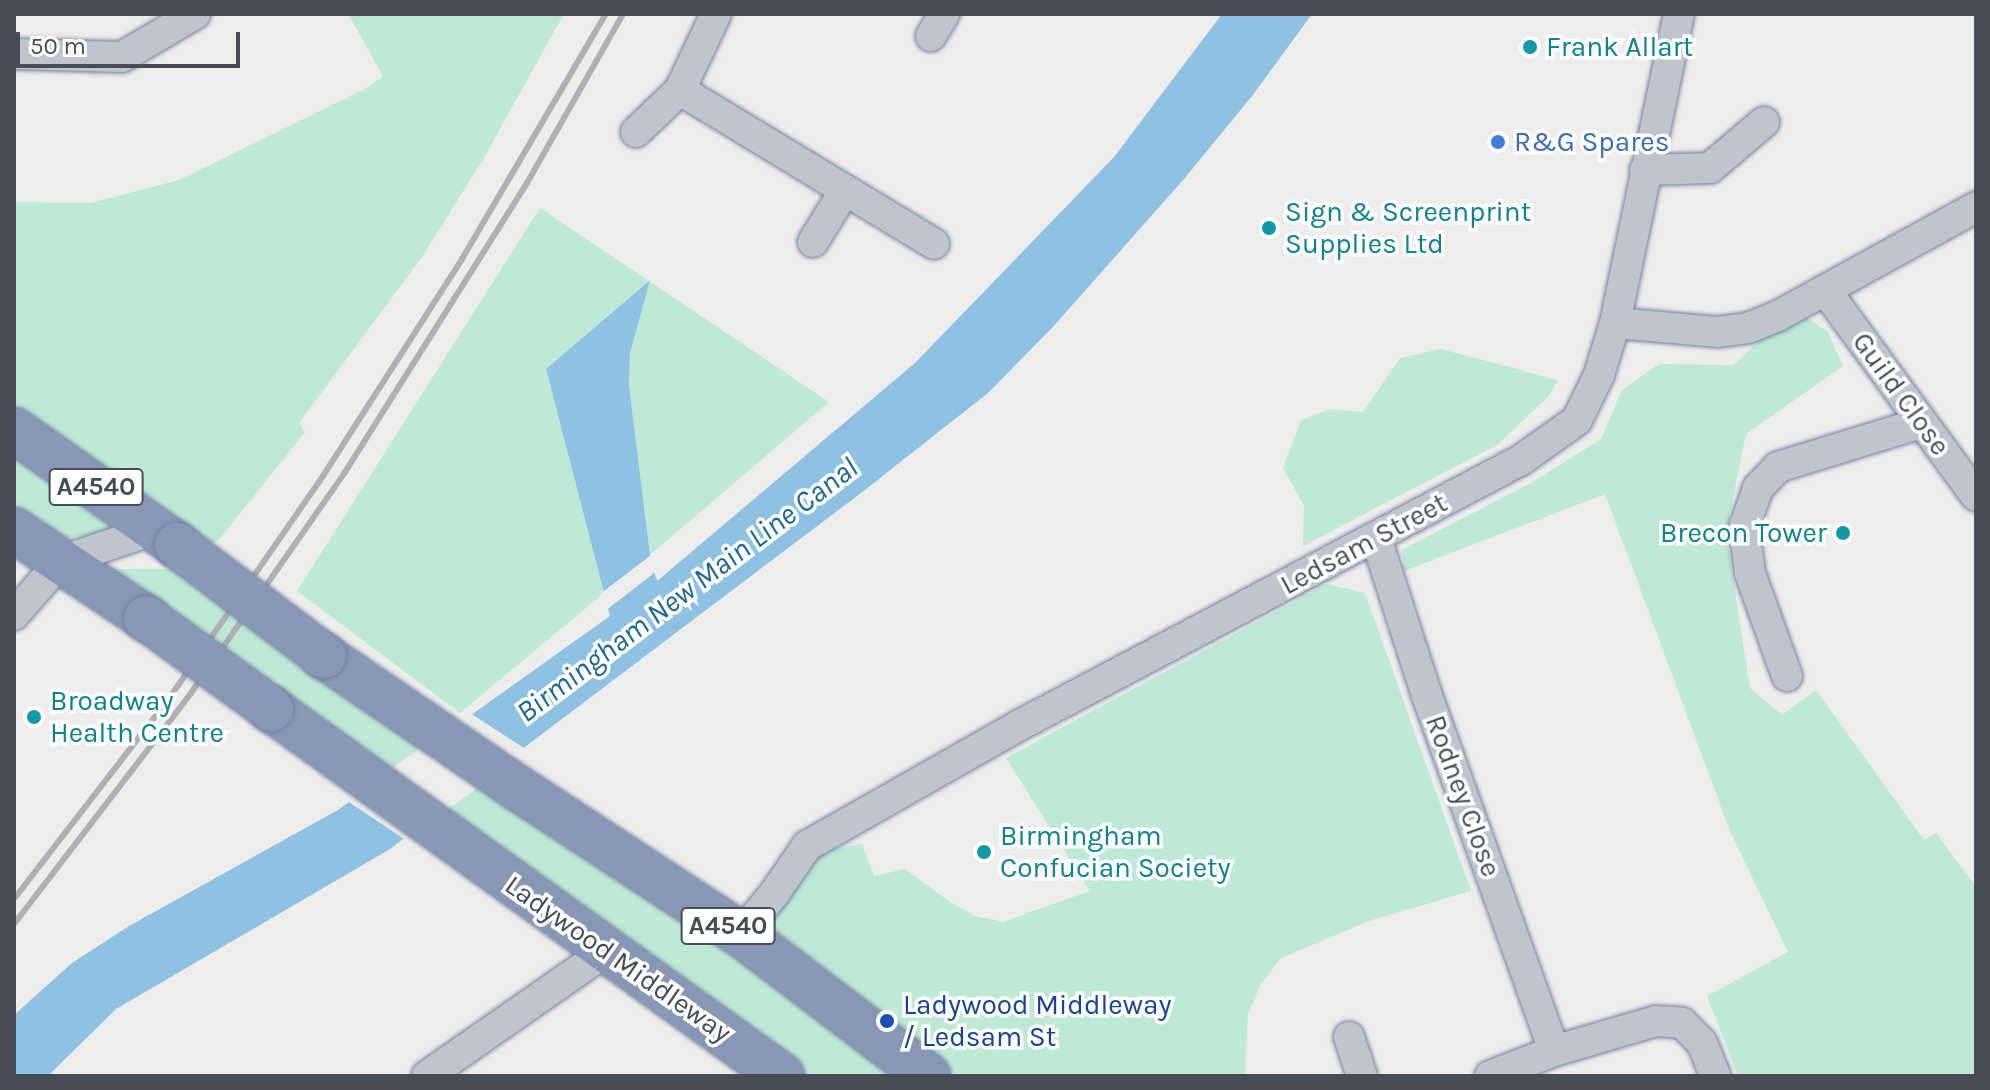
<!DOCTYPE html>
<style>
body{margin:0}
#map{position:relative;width:1990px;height:1090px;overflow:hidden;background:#efedec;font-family:Karla,sans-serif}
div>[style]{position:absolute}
.green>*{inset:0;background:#bee9d6}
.water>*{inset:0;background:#8fc2e2}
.pier>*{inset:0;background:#efedec}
.roads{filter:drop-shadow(0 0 2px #7482a2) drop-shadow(0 0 2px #7482a2)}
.street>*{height:30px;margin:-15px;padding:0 15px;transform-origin:15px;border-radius:15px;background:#bfc4cd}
.highway>*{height:44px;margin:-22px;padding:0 22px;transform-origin:22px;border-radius:22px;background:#8997b6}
.rail>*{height:6px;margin:-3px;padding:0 3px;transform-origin:3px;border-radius:3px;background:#afb0b6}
.bridges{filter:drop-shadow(0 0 2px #7482a2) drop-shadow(0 0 2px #7482a2)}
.highway-bridge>*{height:44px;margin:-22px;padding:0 22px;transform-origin:22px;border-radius:22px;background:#8997b6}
.dots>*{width:22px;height:22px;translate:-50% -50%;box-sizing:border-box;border:4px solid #fff;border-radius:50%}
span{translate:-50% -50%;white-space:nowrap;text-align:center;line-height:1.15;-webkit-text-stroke:7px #fff;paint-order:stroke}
.shield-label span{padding:2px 6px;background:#fff;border:2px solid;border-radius:6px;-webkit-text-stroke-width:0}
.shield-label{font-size:26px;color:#474c57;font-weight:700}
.culture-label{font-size:28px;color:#0d838f}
.left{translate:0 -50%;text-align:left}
.right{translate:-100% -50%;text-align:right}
.shop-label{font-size:28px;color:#366cbe}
.street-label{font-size:28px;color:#474c57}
.transit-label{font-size:28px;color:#164399}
.water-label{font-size:30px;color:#1a6697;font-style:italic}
.frame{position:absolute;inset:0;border:16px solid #474c57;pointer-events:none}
.scale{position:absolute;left:16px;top:32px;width:224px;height:36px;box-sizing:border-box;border:4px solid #474c57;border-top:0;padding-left:10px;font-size:24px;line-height:28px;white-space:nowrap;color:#474c57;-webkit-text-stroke:6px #fff;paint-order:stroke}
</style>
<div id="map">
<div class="green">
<i style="clip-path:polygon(348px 14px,564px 14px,482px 161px,422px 257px,299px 423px,305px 432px,218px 541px,199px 546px,14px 410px,14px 202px,92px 203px,179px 180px,367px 88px,383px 76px)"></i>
<i style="clip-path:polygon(540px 208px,829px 402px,650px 555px,629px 385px,630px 353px,648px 281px,546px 369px,604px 593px,460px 713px,297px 591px)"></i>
<i style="clip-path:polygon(1793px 308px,1828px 332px,1843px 366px,1746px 434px,1726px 533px,1750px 688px,1782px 715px,1816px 690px,1924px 840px,1936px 833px,1976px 887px,1976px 1076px,1738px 1076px,1707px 996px,1788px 952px,1730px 831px,1605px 494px,1404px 571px,1402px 550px,1536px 480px,1601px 439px,1622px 390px,1659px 364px,1734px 365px)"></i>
<i style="clip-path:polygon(1441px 349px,1558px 380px,1549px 396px,1497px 445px,1303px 546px,1304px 506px,1283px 468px,1301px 420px,1330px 409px,1363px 412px,1400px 358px)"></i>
<i style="clip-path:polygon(14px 453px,68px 490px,118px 532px,57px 539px,14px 510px)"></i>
<i style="clip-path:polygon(101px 569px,176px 569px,669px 908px,898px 1076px,804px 1076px)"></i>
<i style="clip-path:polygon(1327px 584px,1365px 593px,1471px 891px,1369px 921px,1281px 958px,1261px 984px,1248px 1014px,1245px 1076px,958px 1076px,769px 945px,766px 920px,797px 872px,829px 849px,862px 844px,874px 876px,905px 869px,950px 902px,975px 916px,1003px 922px,1090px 891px,1006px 758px)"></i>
</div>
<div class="water">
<i style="clip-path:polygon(1222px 14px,1312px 14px,1252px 96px,1184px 179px,1051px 329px,988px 393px,861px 493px,390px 849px,116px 1009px,48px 1076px,14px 1076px,14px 1015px,72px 963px,129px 926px,338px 810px,610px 616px,546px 369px,650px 280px,630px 353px,629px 385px,650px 555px,657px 581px,915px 363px,1114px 157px)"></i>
</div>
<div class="pier">
<i style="clip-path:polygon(654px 553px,658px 570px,605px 611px,600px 594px)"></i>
<i style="clip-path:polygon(470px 713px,527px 750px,407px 841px,346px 800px)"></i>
</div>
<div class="roads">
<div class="street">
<i style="left:931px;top:36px;width:26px;rotate:-59deg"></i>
<i style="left:14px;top:54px;width:108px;rotate:1.6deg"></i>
<i style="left:122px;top:57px;width:85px;rotate:-30.5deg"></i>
<i style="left:680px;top:90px;width:297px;rotate:31.2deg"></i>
<i style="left:636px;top:132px;width:61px;rotate:-43.7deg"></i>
<i style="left:680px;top:90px;width:84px;rotate:-64.7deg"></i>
<i style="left:1645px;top:170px;width:65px;rotate:-1.8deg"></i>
<i style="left:1710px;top:168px;width:71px;rotate:-40.4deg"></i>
<i style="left:813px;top:242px;width:61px;rotate:-58.4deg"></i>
<i style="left:1826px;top:291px;width:254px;rotate:53.8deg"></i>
<i style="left:1615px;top:323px;width:102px;rotate:5deg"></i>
<i style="left:1717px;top:332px;width:31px;rotate:-7deg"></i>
<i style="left:1748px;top:328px;width:32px;rotate:-22deg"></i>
<i style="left:1778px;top:316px;width:226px;rotate:-28.8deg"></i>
<i style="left:1376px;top:538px;width:163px;rotate:72.1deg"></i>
<i style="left:1426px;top:693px;width:380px;rotate:70.3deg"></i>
<i style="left:1554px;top:1051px;width:106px;rotate:-16.4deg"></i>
<i style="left:1656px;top:1021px;width:26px;rotate:4deg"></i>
<i style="left:1682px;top:1023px;width:28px;rotate:45deg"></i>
<i style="left:1702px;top:1043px;width:35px;rotate:68deg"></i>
<i style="left:14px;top:615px;width:72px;rotate:-49deg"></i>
<i style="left:61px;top:561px;width:100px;rotate:-18.6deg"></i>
<i style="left:1787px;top:676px;width:109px;rotate:-109.8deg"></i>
<i style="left:1750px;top:573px;width:45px;rotate:-97.6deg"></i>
<i style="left:1744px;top:528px;width:42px;rotate:-70.7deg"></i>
<i style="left:1758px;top:488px;width:29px;rotate:-46deg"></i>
<i style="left:1778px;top:467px;width:150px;rotate:-17.1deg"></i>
<i style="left:741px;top:934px;width:52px;rotate:-50.5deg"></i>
<i style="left:774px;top:894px;width:58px;rotate:-55.5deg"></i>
<i style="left:807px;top:846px;width:243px;rotate:-29.6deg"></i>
<i style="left:1018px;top:726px;width:569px;rotate:-27.87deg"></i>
<i style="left:1521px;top:460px;width:69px;rotate:-35.5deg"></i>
<i style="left:1577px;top:420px;width:50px;rotate:-63.9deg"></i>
<i style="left:1599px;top:375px;width:54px;rotate:-72.9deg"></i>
<i style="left:1615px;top:323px;width:316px;rotate:-78.3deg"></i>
<i style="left:1349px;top:1037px;width:41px;rotate:71.6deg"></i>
<i style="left:427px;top:1076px;width:218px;rotate:-34.9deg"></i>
<i style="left:1490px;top:1076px;width:69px;rotate:-21.3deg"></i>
</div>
<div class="highway">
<i style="left:14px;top:430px;width:199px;rotate:35.2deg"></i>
<i style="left:14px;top:530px;width:159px;rotate:33.7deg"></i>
<i style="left:324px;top:656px;width:236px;rotate:34.3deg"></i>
<i style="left:519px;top:789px;width:265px;rotate:33.2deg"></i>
<i style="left:741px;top:934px;width:235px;rotate:37.2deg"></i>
<i style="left:271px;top:709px;width:629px;rotate:35.69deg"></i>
</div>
</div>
<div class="rail">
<i style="left:14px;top:899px;width:255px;rotate:-52.3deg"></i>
<i style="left:170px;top:697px;width:262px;rotate:-55.3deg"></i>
<i style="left:319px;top:482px;width:265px;rotate:-57.3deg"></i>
<i style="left:462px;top:259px;width:284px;rotate:-59.6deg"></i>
<i style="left:14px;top:924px;width:291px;rotate:-52.5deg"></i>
<i style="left:191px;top:693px;width:269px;rotate:-55.1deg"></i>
<i style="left:345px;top:472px;width:342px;rotate:-57.8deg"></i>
<i style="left:527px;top:183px;width:194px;rotate:-60.4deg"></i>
</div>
<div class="bridges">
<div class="highway-bridge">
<i style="left:177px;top:545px;width:184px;rotate:37.1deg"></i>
<i style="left:146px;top:618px;width:155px;rotate:36.1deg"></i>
</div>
</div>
<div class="dots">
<i style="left:1530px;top:47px;background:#0f9aa8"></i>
<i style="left:1498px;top:142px;background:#3f7fe0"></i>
<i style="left:1269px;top:228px;background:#0f9aa8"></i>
<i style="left:1843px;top:533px;background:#0f9aa8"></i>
<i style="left:34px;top:717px;background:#0f9aa8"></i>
<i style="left:984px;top:852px;background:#0f9aa8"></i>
<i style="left:887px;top:1021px;background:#1a4fb4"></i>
</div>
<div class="shield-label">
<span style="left:96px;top:487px">A4540</span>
<span style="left:728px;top:926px">A4540</span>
</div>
<div class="culture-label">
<span class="left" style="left:1546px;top:47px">Frank Allart</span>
<span class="left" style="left:1285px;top:228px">Sign &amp; Screenprint<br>Supplies Ltd</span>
<span class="right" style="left:1827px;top:533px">Brecon Tower</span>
<span class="left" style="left:50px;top:717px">Broadway<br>Health Centre</span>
<span class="left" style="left:1000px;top:852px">Birmingham<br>Confucian Society</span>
</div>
<div class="shop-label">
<span class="left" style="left:1514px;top:142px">R&amp;G Spares</span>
</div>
<div class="street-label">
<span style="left:1901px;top:394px;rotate:54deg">Guild Close</span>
<span style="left:1364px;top:544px;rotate:-28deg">Ledsam Street</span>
<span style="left:1463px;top:796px;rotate:70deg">Rodney Close</span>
<span style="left:618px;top:959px;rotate:35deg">Ladywood Middleway</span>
</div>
<div class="transit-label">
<span class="left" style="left:903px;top:1021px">Ladywood Middleway<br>/ Ledsam St</span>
</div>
<div class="water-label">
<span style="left:687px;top:590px;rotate:-37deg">Birmingham New Main Line Canal</span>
</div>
<div class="frame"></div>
<div class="scale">50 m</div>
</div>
